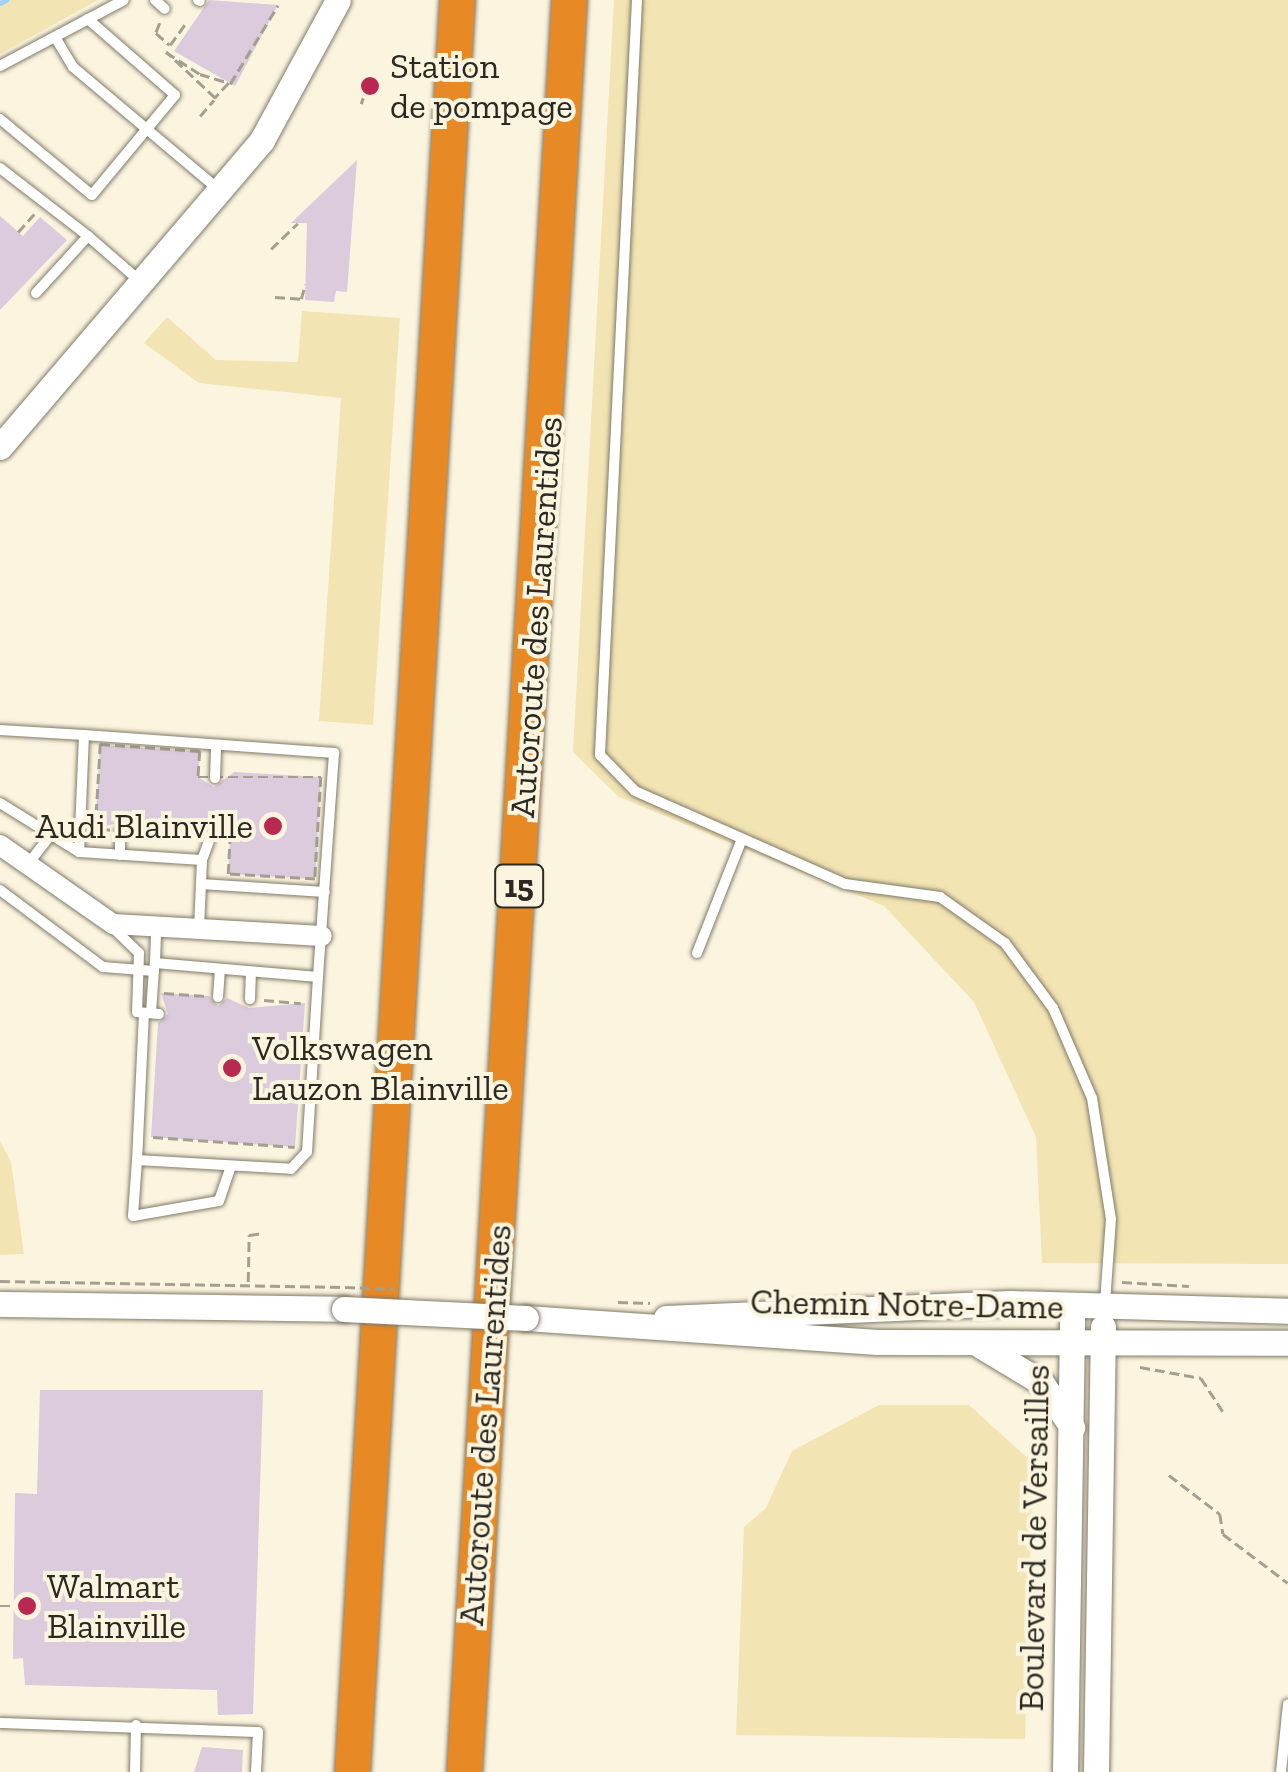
<!DOCTYPE html>
<style>
body{margin:0}
#map{position:relative;width:1288px;height:1772px;overflow:hidden;background:#fbf5e0;font-family:"Zilla Slab",serif}
div>[style]{position:absolute}
.green>*{inset:0;background:#f2e4b3}
.stream>*{height:5px;margin:-2.5px;padding:0 2.5px;transform-origin:2.5px;border-radius:2.5px;background:#9cd1fb}
.building>*{inset:0;background:#dbcbdc}
.path>*{height:2.5px;margin-top:-1.25px;transform-origin:0;background:repeating-linear-gradient(90deg,#a49f90 0 10px,transparent 0 15px)}
.roads{filter:drop-shadow(0 0 2px #807a68) drop-shadow(0 0 2px #807a68)}
.service>*{height:10px;margin:-5px;padding:0 5px;transform-origin:5px;border-radius:5px;background:#fff}
.minor>*{height:20px;margin:-10px;padding:0 10px;transform-origin:10px;border-radius:10px;background:#fff}
.tertiary>*{height:25px;margin:-12.5px;padding:0 12.5px;transform-origin:12.5px;border-radius:12.5px;background:#fff}
.motorway>*{height:35px;margin:-17.5px;padding:0 17.5px;transform-origin:17.5px;border-radius:17.5px;background:#e78a25}
.path-bridge>*{height:2.5px;margin-top:-1.25px;transform-origin:0;background:repeating-linear-gradient(90deg,#a49f90 0 10px,transparent 0 15px)}
.bridges{filter:drop-shadow(0 0 2px #807a68) drop-shadow(0 0 2px #807a68)}
.tertiary-bridge>*{height:25px;margin:-12.5px;padding:0 12.5px;transform-origin:12.5px;border-radius:12.5px;background:#fff}
.dots>*{width:28px;height:28px;translate:-50% -50%;box-sizing:border-box;border:5px solid #fbf5e0;border-radius:50%}
span{translate:-50% -50%;white-space:nowrap;text-align:center;line-height:1.15;-webkit-text-stroke:8px #fbf5e0;paint-order:stroke}
.shield-label span{padding:2px 8px;background:#fbf5e0;border:2px solid;border-radius:8px;-webkit-text-stroke-width:0}
.shield-label{font-size:32px;color:#2b2921;font-weight:700}
.poi-label{font-size:35px;color:#2b2921}
.left{translate:0 -50%;text-align:left}
.right{translate:-100% -50%;text-align:right}
.street-label{font-size:35px;color:#2b2921}
</style>
<div id="map">
<div class="green">
<i style="clip-path:polygon(0 0,98px 0,0 54px)"></i>
<i style="clip-path:polygon(614px 0,1288px 0,1288px 1264px,1042px 1263px,1036px 1137px,974px 1002px,884px 906px,619px 797px,573px 752px)"></i>
<i style="clip-path:polygon(302px 311px,400px 318px,373px 725px,319px 721px,341px 398px,199px 383px,144px 343px,167px 317px,216px 360px,298px 362px)"></i>
<i style="clip-path:polygon(0 1141px,11px 1162px,24px 1254px,0 1255px)"></i>
<i style="clip-path:polygon(879px 1405px,969px 1405px,1033px 1463px,1025px 1739px,736px 1735px,744px 1527px,766px 1508px,792px 1451px)"></i>
</div>
<div class="stream">
<i style="left:0;top:3px;width:7px;rotate:-27deg"></i>
</div>
<div class="building">
<i style="clip-path:polygon(209px 0,278px 5px,235px 86px,174px 51px)"></i>
<i style="clip-path:polygon(362px 74px,384px 83px,378px 98px,356px 88px)"></i>
<i style="clip-path:polygon(357px 160px,347px 292px,336px 291px,334px 302px,305px 300px,307px 223px,291px 223px)"></i>
<i style="clip-path:polygon(0 216px,23px 236px,40px 217px,67px 240px,0 310px)"></i>
<i style="clip-path:polygon(100px 745px,200px 752px,198px 777px,214px 787px,234px 772px,321px 777px,315px 879px,228px 874px,230px 836px,213px 827px,194px 837px,129px 832px,121px 822px,95px 829px)"></i>
<i style="clip-path:polygon(161px 993px,209px 996px,218px 1006px,227px 998px,249px 1008px,305px 1003px,295px 1147px,151px 1137px,158px 1023px,168px 1014px)"></i>
<i style="clip-path:polygon(40px 1390px,263px 1390px,253px 1714px,218px 1715px,217px 1690px,25px 1685px,23px 1658px,13px 1659px,15px 1493px,37px 1494px)"></i>
<i style="clip-path:polygon(202px 1747px,243px 1750px,242px 1772px,194px 1772px)"></i>
</div>
<div class="path">
<i style="left:160px;top:23px;width:11px;rotate:112deg"></i>
<i style="left:156px;top:33px;width:18px;rotate:41deg"></i>
<i style="left:170px;top:45px;width:29px;rotate:-54deg"></i>
<i style="left:166px;top:52px;width:40px;rotate:32.9deg"></i>
<i style="left:200px;top:74px;width:30px;rotate:17deg"></i>
<i style="left:229px;top:83px;width:21px;rotate:133deg"></i>
<i style="left:215px;top:98px;width:67px;rotate:-136.8deg"></i>
<i style="left:230px;top:84px;width:92px;rotate:-58.7deg"></i>
<i style="left:361px;top:104px;width:13px;rotate:-72deg"></i>
<i style="left:200px;top:116px;width:21px;rotate:-49deg"></i>
<i style="left:18px;top:232px;width:24px;rotate:-48deg"></i>
<i style="left:271px;top:249px;width:37px;rotate:-44deg"></i>
<i style="left:275px;top:297px;width:26px;rotate:4deg"></i>
<i style="left:301px;top:299px;width:15px;rotate:-74deg"></i>
<i style="left:100px;top:744px;width:100px;rotate:4deg"></i>
<i style="left:200px;top:751px;width:26px;rotate:94deg"></i>
<i style="left:198px;top:777px;width:123px"></i>
<i style="left:321px;top:777px;width:102px;rotate:93.4deg"></i>
<i style="left:315px;top:879px;width:87px;rotate:-176.7deg"></i>
<i style="left:228px;top:874px;width:35px;rotate:-87deg"></i>
<i style="left:230px;top:839px;width:135px;rotate:-175.8deg"></i>
<i style="left:95px;top:829px;width:85px;rotate:-86.6deg"></i>
<i style="left:164px;top:993px;width:42px;rotate:4.1deg"></i>
<i style="left:264px;top:1000px;width:37px;rotate:5deg"></i>
<i style="left:153px;top:1137px;width:142px;rotate:4deg"></i>
<i style="left:0;top:1281px;width:345px;rotate:1deg"></i>
<i style="left:248px;top:1282px;width:47px;rotate:-88.8deg"></i>
<i style="left:249px;top:1235px;width:15px;rotate:-8deg"></i>
<i style="left:1122px;top:1282px;width:67px;rotate:3.4deg"></i>
<i style="left:618px;top:1302px;width:32px;rotate:2deg"></i>
<i style="left:1140px;top:1367px;width:62px;rotate:10.2deg"></i>
<i style="left:1201px;top:1378px;width:42px;rotate:56.7deg"></i>
<i style="left:1169px;top:1475px;width:64px;rotate:37.4deg"></i>
<i style="left:1220px;top:1514px;width:20px;rotate:81deg"></i>
<i style="left:1223px;top:1534px;width:81px;rotate:37deg"></i>
<i style="left:0;top:1606px;width:13px"></i>
</div>
<div class="roads">
<div class="service">
<i style="left:155px;top:0;width:13px;rotate:42deg"></i>
<i style="left:198px;top:0;width:2px;rotate:27deg"></i>
<i style="left:637px;top:0;width:756px;rotate:92.81deg"></i>
<i style="left:600px;top:755px;width:50px;rotate:45.8deg"></i>
<i style="left:635px;top:791px;width:230px;rotate:23.9deg"></i>
<i style="left:845px;top:884px;width:96px;rotate:7.8deg"></i>
<i style="left:940px;top:897px;width:80px;rotate:35.3deg"></i>
<i style="left:1005px;top:943px;width:81px;rotate:53.6deg"></i>
<i style="left:1053px;top:1008px;width:98px;rotate:66.6deg"></i>
<i style="left:1092px;top:1098px;width:122px;rotate:81.1deg"></i>
<i style="left:1111px;top:1219px;width:83px;rotate:94.1deg"></i>
<i style="left:55px;top:37px;width:35px;rotate:59deg"></i>
<i style="left:73px;top:67px;width:192px;rotate:40.1deg"></i>
<i style="left:0;top:66px;width:140px;rotate:-28deg"></i>
<i style="left:0;top:119px;width:119px;rotate:39.6deg"></i>
<i style="left:92px;top:195px;width:130px;rotate:-50.3deg"></i>
<i style="left:175px;top:95px;width:116px;rotate:-138.9deg"></i>
<i style="left:0;top:168px;width:111px;rotate:37.7deg"></i>
<i style="left:36px;top:293px;width:77px;rotate:-47.6deg"></i>
<i style="left:88px;top:236px;width:72px;rotate:41deg"></i>
<i style="left:0;top:730px;width:84px;rotate:3.4deg"></i>
<i style="left:84px;top:735px;width:117px;rotate:92.4deg"></i>
<i style="left:79px;top:852px;width:123px;rotate:3.7deg"></i>
<i style="left:202px;top:860px;width:69px;rotate:92.5deg"></i>
<i style="left:84px;top:735px;width:251px;rotate:4.1deg"></i>
<i style="left:334px;top:753px;width:225px;rotate:94.1deg"></i>
<i style="left:318px;top:977px;width:164px;rotate:-175.1deg"></i>
<i style="left:155px;top:963px;width:36px;rotate:-88deg"></i>
<i style="left:215px;top:778px;width:33px;rotate:-88deg"></i>
<i style="left:0;top:803px;width:93px;rotate:31.8deg"></i>
<i style="left:120px;top:855px;width:24px;rotate:-90deg"></i>
<i style="left:202px;top:860px;width:27px;rotate:-70deg"></i>
<i style="left:28px;top:864px;width:33px;rotate:-52deg"></i>
<i style="left:201px;top:884px;width:124px;rotate:3.7deg"></i>
<i style="left:0;top:890px;width:129px;rotate:36.8deg"></i>
<i style="left:103px;top:967px;width:51px;rotate:4.5deg"></i>
<i style="left:112px;top:927px;width:37px;rotate:44deg"></i>
<i style="left:139px;top:953px;width:59px;rotate:91.9deg"></i>
<i style="left:137px;top:1012px;width:22px;rotate:5deg"></i>
<i style="left:697px;top:953px;width:123px;rotate:-68.5deg"></i>
<i style="left:218px;top:997px;width:28px;rotate:-86deg"></i>
<i style="left:250px;top:999px;width:27px;rotate:-88deg"></i>
<i style="left:144px;top:1013px;width:147px;rotate:92.7deg"></i>
<i style="left:137px;top:1160px;width:154px;rotate:3.3deg"></i>
<i style="left:291px;top:1169px;width:23px;rotate:-47deg"></i>
<i style="left:307px;top:1152px;width:175px;rotate:-86.4deg"></i>
<i style="left:151px;top:1013px;width:44px;rotate:-86.1deg"></i>
<i style="left:137px;top:1160px;width:56px;rotate:94.1deg"></i>
<i style="left:133px;top:1216px;width:87px;rotate:-9.9deg"></i>
<i style="left:219px;top:1201px;width:36px;rotate:-71deg"></i>
<i style="left:0;top:1723px;width:258px;rotate:2deg"></i>
<i style="left:258px;top:1732px;width:40px;rotate:92.9deg"></i>
<i style="left:135px;top:1772px;width:47px;rotate:-88.8deg"></i>
<i style="left:1281px;top:1772px;width:68px;rotate:-84.1deg"></i>
</div>
<div class="minor">
<i style="left:0;top:845px;width:138px;rotate:35deg"></i>
<i style="left:113px;top:924px;width:209px;rotate:3.3deg"></i>
</div>
<div class="tertiary">
<i style="left:0;top:447px;width:404px;rotate:-49.5deg"></i>
<i style="left:262px;top:140px;width:159px;rotate:-61.5deg"></i>
<i style="left:0;top:1304px;width:344px;rotate:0.8deg"></i>
<i style="left:526px;top:1318px;width:352px;rotate:3.9deg"></i>
<i style="left:877px;top:1342px;width:411px;rotate:0.1deg"></i>
<i style="left:666px;top:1318px;width:344px;rotate:-2.5deg"></i>
<i style="left:1010px;top:1303px;width:278px;rotate:1.6deg"></i>
<i style="left:981px;top:1346px;width:70px;rotate:31deg"></i>
<i style="left:1041px;top:1382px;width:55px;rotate:55.4deg"></i>
<i style="left:1065px;top:1772px;width:467px;rotate:-89.1deg"></i>
<i style="left:1096px;top:1772px;width:445px;rotate:-89.1deg"></i>
</div>
<div class="motorway">
<i style="left:352px;top:1772px;width:1775px;rotate:-86.61deg"></i>
<i style="left:464px;top:1772px;width:1775px;rotate:-86.61deg"></i>
</div>
</div>
<div class="path-bridge">
<i style="left:345px;top:1287px;width:49px;rotate:2.3deg"></i>
</div>
<div class="bridges">
<div class="tertiary-bridge">
<i style="left:344px;top:1309px;width:182px;rotate:2.8deg"></i>
</div>
</div>
<div class="dots">
<i style="left:370px;top:86px;background:#b82851"></i>
<i style="left:273px;top:826px;background:#b82851"></i>
<i style="left:232px;top:1068px;background:#b82851"></i>
<i style="left:27px;top:1606px;background:#b82851"></i>
</div>
<div class="shield-label">
<span style="left:519px;top:886px">15</span>
</div>
<div class="poi-label">
<span class="left" style="left:390px;top:86px">Station<br>de pompage</span>
<span class="right" style="left:253px;top:826px">Audi Blainville</span>
<span class="left" style="left:252px;top:1068px">Volkswagen<br>Lauzon Blainville</span>
<span class="left" style="left:47px;top:1606px">Walmart<br>Blainville</span>
</div>
<div class="street-label">
<span style="left:536px;top:617px;rotate:-86deg">Autoroute des Laurentides</span>
<span style="left:907px;top:1304px;rotate:1deg">Chemin Notre-Dame</span>
<span style="left:485px;top:1425px;rotate:-86deg">Autoroute des Laurentides</span>
<span style="left:1034px;top:1538px;rotate:-89deg">Boulevard de Versailles</span>
</div>
</div>
